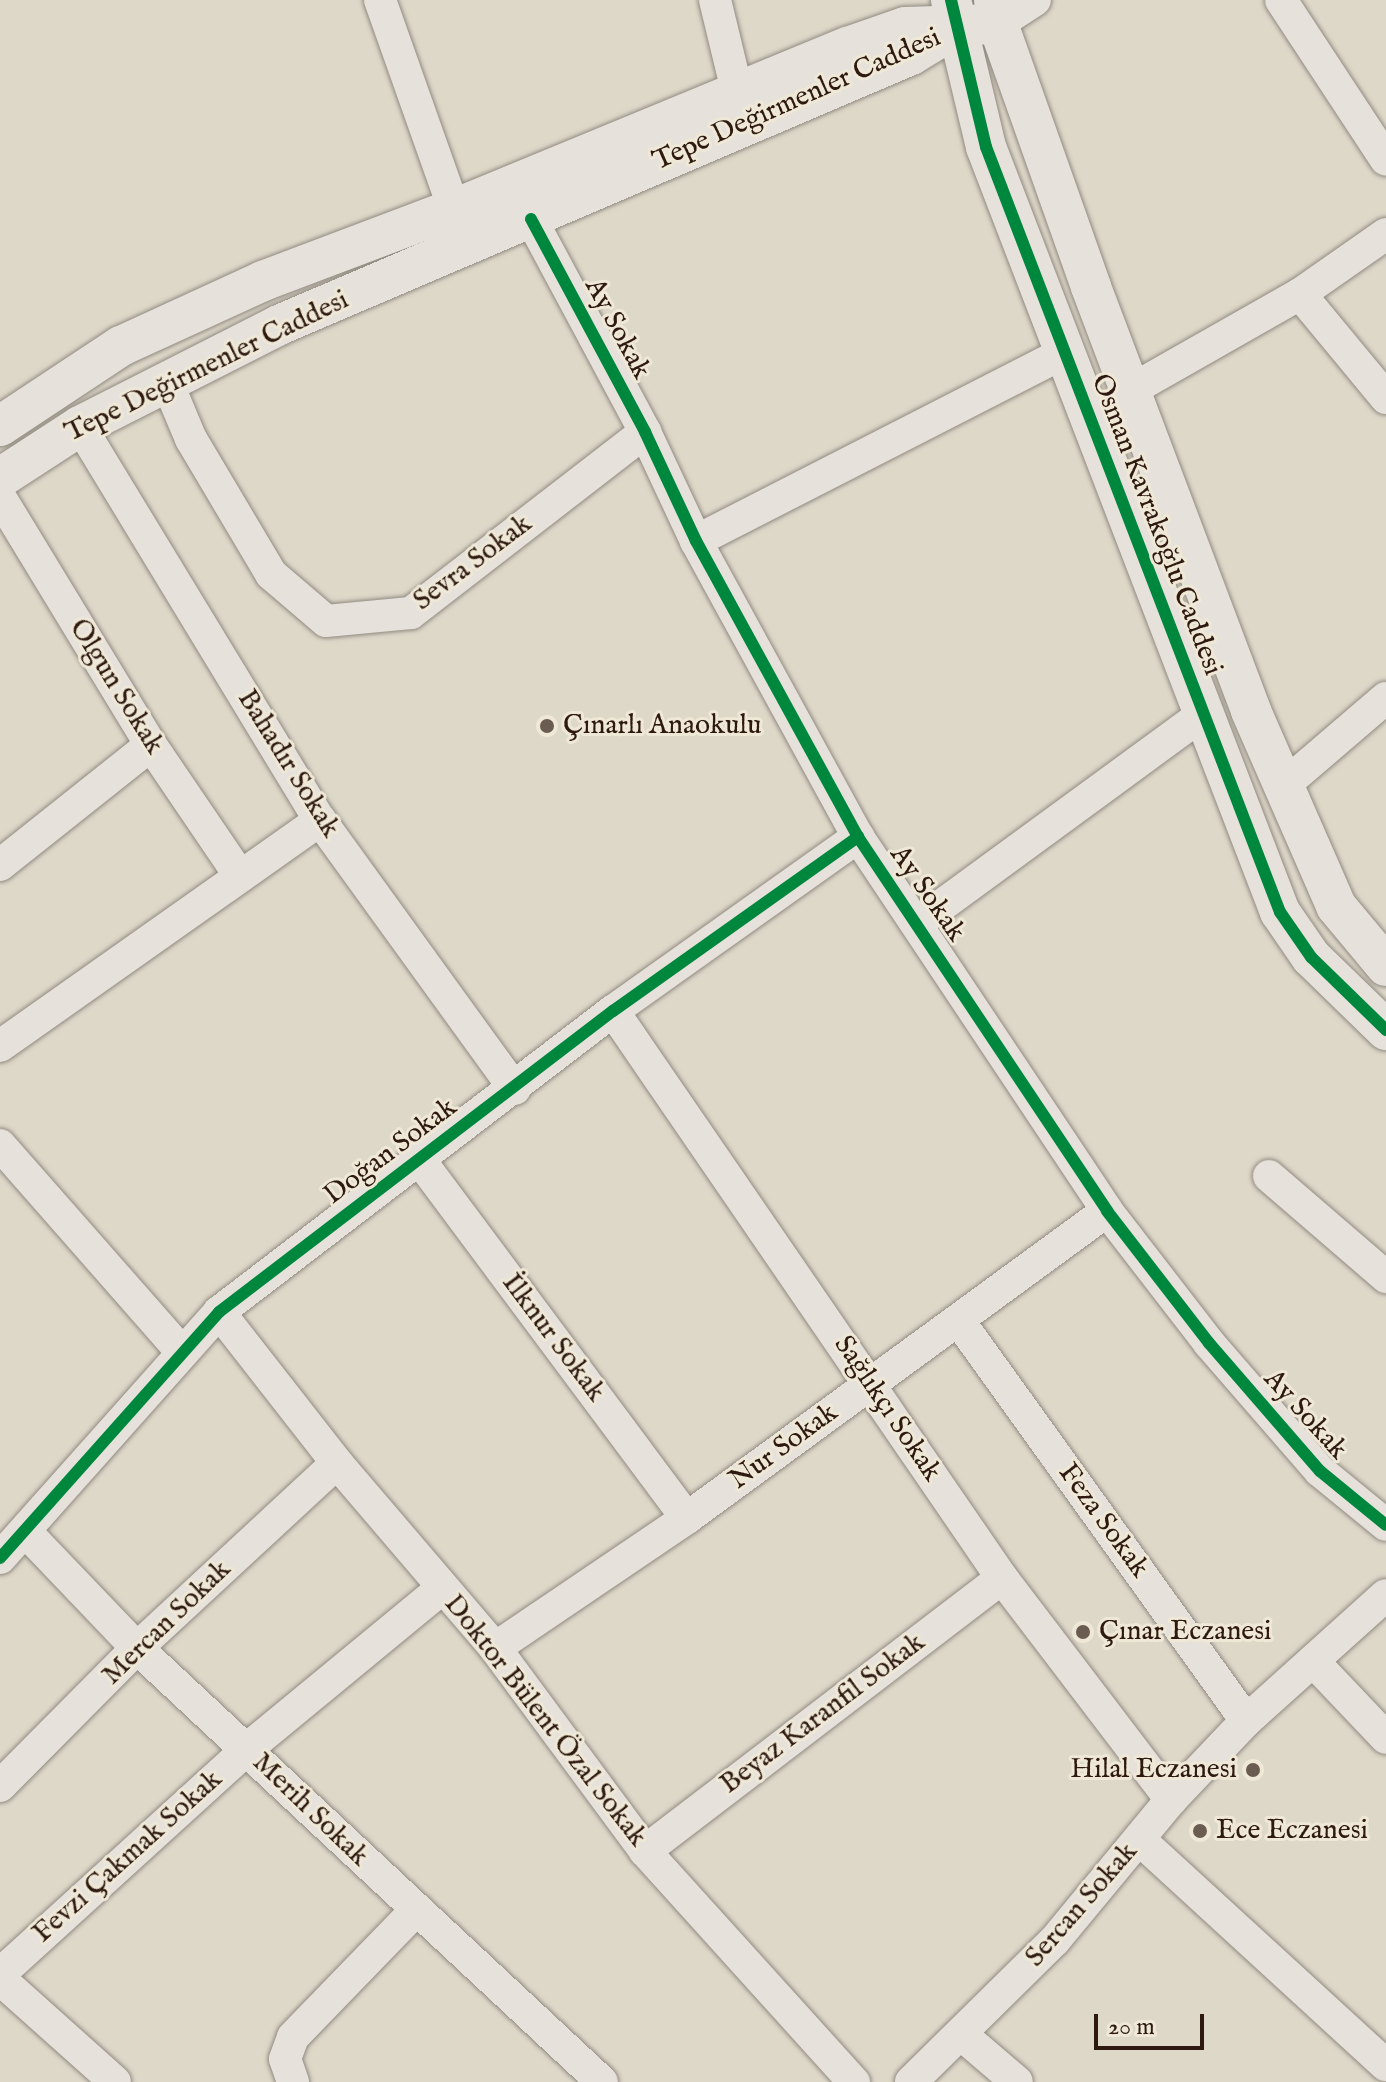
<!DOCTYPE html>
<meta charset="utf-8">
<style>
body{margin:0}
#map{position:relative;width:1386px;height:2082px;overflow:hidden;background:#ded8c9;font-family:"IM FELL English",serif}
div>[style]{position:absolute}
.roads{filter:drop-shadow(0 0 2px #918a81) drop-shadow(0 0 2px #918a81)}
.minor>*{height:32px;margin:-16px;padding:0 16px;transform-origin:16px;border-radius:16px;background:#e6e2db}
.tertiary>*{height:40px;margin:-20px;padding:0 20px;transform-origin:20px;border-radius:20px;background:#e6e2db}
.cycleway>*{height:12px;margin:-6px;padding:0 6px;transform-origin:6px;border-radius:6px;background:#00873e}
.dots>*{width:22px;height:22px;translate:-50% -50%;box-sizing:border-box;border:4px solid #efe8d6;border-radius:50%}
span{translate:-50% -50%;white-space:nowrap;text-align:center;line-height:1.15;-webkit-text-stroke:6px #efe8d6;paint-order:stroke}
.street-label{font-size:28px;color:#2d1910}
.poi-label{font-size:28px;color:#2d1910}
.left{translate:0 -50%;text-align:left}
.right{translate:-100% -50%;text-align:right}
.scale{position:absolute;left:1094px;top:2014px;width:110px;height:36px;box-sizing:border-box;border:4px solid #2d1910;border-top:0;padding-left:10px;font-size:24px;line-height:28px;white-space:nowrap;color:#2d1910;-webkit-text-stroke:6px #efe8d6;paint-order:stroke}
</style>
<div id="map">
<div class="roads">
<div class="minor">
<i style="left:380px;top:0;width:222px;rotate:70.5deg"></i>
<i style="left:715px;top:0;width:94px;rotate:76.4deg"></i>
<i style="left:1281px;top:0;width:191px;rotate:56.7deg"></i>
<i style="left:998px;top:24px;width:44px;rotate:-33deg"></i>
<i style="left:531px;top:219px;width:242px;rotate:61.8deg"></i>
<i style="left:645px;top:432px;width:120px;rotate:64.9deg"></i>
<i style="left:696px;top:541px;width:337px;rotate:61.3deg"></i>
<i style="left:858px;top:837px;width:449px;rotate:56.3deg"></i>
<i style="left:1107px;top:1211px;width:167px;rotate:52.3deg"></i>
<i style="left:1209px;top:1343px;width:169px;rotate:49.1deg"></i>
<i style="left:1320px;top:1471px;width:85px;rotate:39.3deg"></i>
<i style="left:1300px;top:294px;width:135px;rotate:50.4deg"></i>
<i style="left:167px;top:382px;width:62px;rotate:67.2deg"></i>
<i style="left:191px;top:439px;width:157px;rotate:59.3deg"></i>
<i style="left:271px;top:574px;width:72px;rotate:40.5deg"></i>
<i style="left:326px;top:621px;width:85px;rotate:-5.4deg"></i>
<i style="left:411px;top:613px;width:296px;rotate:-37.7deg"></i>
<i style="left:1131px;top:390px;width:194px;rotate:-29.6deg"></i>
<i style="left:1300px;top:294px;width:105px;rotate:-34.9deg"></i>
<i style="left:80px;top:426px;width:461px;rotate:58.7deg"></i>
<i style="left:320px;top:820px;width:332px;rotate:54.1deg"></i>
<i style="left:0;top:497px;width:290px;rotate:58.7deg"></i>
<i style="left:151px;top:745px;width:155px;rotate:55.8deg"></i>
<i style="left:696px;top:541px;width:415px;rotate:-27.1deg"></i>
<i style="left:1282px;top:787px;width:137px;rotate:-40.6deg"></i>
<i style="left:0;top:865px;width:193px;rotate:-38.5deg"></i>
<i style="left:919px;top:922px;width:351px;rotate:-36.2deg"></i>
<i style="left:613px;top:1011px;width:688px;rotate:55.55deg"></i>
<i style="left:1002px;top:1578px;width:279px;rotate:52.7deg"></i>
<i style="left:0;top:1046px;width:392px;rotate:-35.2deg"></i>
<i style="left:0;top:1145px;width:274px;rotate:48.7deg"></i>
<i style="left:419px;top:1159px;width:448px;rotate:53.3deg"></i>
<i style="left:1269px;top:1176px;width:155px;rotate:40.8deg"></i>
<i style="left:219px;top:1312px;width:192px;rotate:52deg"></i>
<i style="left:337px;top:1463px;width:243px;rotate:49.5deg"></i>
<i style="left:495px;top:1648px;width:252px;rotate:53.5deg"></i>
<i style="left:645px;top:1851px;width:312px;rotate:47.9deg"></i>
<i style="left:959px;top:1321px;width:492px;rotate:54.3deg"></i>
<i style="left:25px;top:1531px;width:162px;rotate:46.3deg"></i>
<i style="left:137px;top:1648px;width:636px;rotate:43.03deg"></i>
<i style="left:0;top:1558px;width:329px;rotate:-48.3deg"></i>
<i style="left:219px;top:1312px;width:496px;rotate:-37.4deg"></i>
<i style="left:613px;top:1011px;width:301px;rotate:-35.4deg"></i>
<i style="left:495px;top:1648px;width:232px;rotate:-34.1deg"></i>
<i style="left:687px;top:1518px;width:520px;rotate:-36.17deg"></i>
<i style="left:1313px;top:1661px;width:106px;rotate:46.5deg"></i>
<i style="left:0;top:1786px;width:194px;rotate:-45.2deg"></i>
<i style="left:137px;top:1648px;width:272px;rotate:-42.8deg"></i>
<i style="left:1139px;top:1839px;width:335px;rotate:42.5deg"></i>
<i style="left:645px;top:1851px;width:449px;rotate:-37.4deg"></i>
<i style="left:0;top:1974px;width:334px;rotate:-42.3deg"></i>
<i style="left:247px;top:1749px;width:253px;rotate:-39.5deg"></i>
<i style="left:0;top:1979px;width:154px;rotate:41.8deg"></i>
<i style="left:962px;top:2035px;width:72px;rotate:40.5deg"></i>
<i style="left:293px;top:2082px;width:24px;rotate:-109deg"></i>
<i style="left:285px;top:2059px;width:23px;rotate:-70deg"></i>
<i style="left:293px;top:2037px;width:177px;rotate:-45.9deg"></i>
<i style="left:911px;top:2082px;width:202px;rotate:-44.6deg"></i>
<i style="left:1055px;top:1940px;width:182px;rotate:-50.4deg"></i>
<i style="left:1171px;top:1800px;width:109px;rotate:-46.5deg"></i>
<i style="left:1246px;top:1721px;width:188px;rotate:-42deg"></i>
</div>
<div class="tertiary">
<i style="left:951px;top:0;width:151px;rotate:76.6deg"></i>
<i style="left:986px;top:147px;width:820px;rotate:68.98deg"></i>
<i style="left:1280px;top:912px;width:55px;rotate:55.4deg"></i>
<i style="left:1311px;top:957px;width:105px;rotate:44.2deg"></i>
<i style="left:994px;top:0;width:24px;rotate:81deg"></i>
<i style="left:998px;top:24px;width:279px;rotate:70.5deg"></i>
<i style="left:1091px;top:287px;width:453px;rotate:69.3deg"></i>
<i style="left:1251px;top:711px;width:213px;rotate:66.4deg"></i>
<i style="left:1336px;top:906px;width:78px;rotate:50.2deg"></i>
<i style="left:0;top:426px;width:145px;rotate:-33.5deg"></i>
<i style="left:121px;top:346px;width:156px;rotate:-24.6deg"></i>
<i style="left:263px;top:281px;width:204px;rotate:-20.7deg"></i>
<i style="left:454px;top:209px;width:426px;rotate:-22.4deg"></i>
<i style="left:848px;top:47px;width:60px;rotate:-19.3deg"></i>
<i style="left:905px;top:27px;width:93px;rotate:-1.8deg"></i>
<i style="left:0;top:478px;width:95px;rotate:-33deg"></i>
<i style="left:80px;top:426px;width:223px;rotate:-26.9deg"></i>
<i style="left:279px;top:325px;width:687px;rotate:-23.13deg"></i>
<i style="left:911px;top:55px;width:54px;rotate:-31.3deg"></i>
</div>
</div>
<div class="cycleway">
<i style="left:951px;top:0;width:151px;rotate:76.6deg"></i>
<i style="left:986px;top:147px;width:820px;rotate:68.98deg"></i>
<i style="left:1280px;top:912px;width:55px;rotate:55.4deg"></i>
<i style="left:1311px;top:957px;width:105px;rotate:44.2deg"></i>
<i style="left:531px;top:219px;width:242px;rotate:61.8deg"></i>
<i style="left:645px;top:432px;width:120px;rotate:64.9deg"></i>
<i style="left:696px;top:541px;width:337px;rotate:61.3deg"></i>
<i style="left:858px;top:837px;width:449px;rotate:56.3deg"></i>
<i style="left:1107px;top:1211px;width:167px;rotate:52.3deg"></i>
<i style="left:1209px;top:1343px;width:169px;rotate:49.1deg"></i>
<i style="left:1320px;top:1471px;width:85px;rotate:39.3deg"></i>
<i style="left:0;top:1558px;width:329px;rotate:-48.3deg"></i>
<i style="left:219px;top:1312px;width:496px;rotate:-37.4deg"></i>
<i style="left:613px;top:1011px;width:301px;rotate:-35.4deg"></i>
</div>
<div class="dots">
<i style="left:547px;top:726px;background:#6b5c51"></i>
<i style="left:1083px;top:1632px;background:#6b5c51"></i>
<i style="left:1253px;top:1770px;background:#6b5c51"></i>
<i style="left:1200px;top:1831px;background:#6b5c51"></i>
</div>
<div class="street-label">
<span style="left:797px;top:100px;rotate:-24deg">Tepe Değirmenler Caddesi</span>
<span style="left:617px;top:329px;rotate:62deg">Ay Sokak</span>
<span style="left:207px;top:367px;rotate:-26deg">Tepe Değirmenler Caddesi</span>
<span style="left:1156px;top:525px;rotate:69deg">Osman Kavrakoğlu Caddesi</span>
<span style="left:473px;top:563px;rotate:-37deg">Sevra Sokak</span>
<span style="left:116px;top:687px;rotate:58deg">Olgun Sokak</span>
<span style="left:288px;top:764px;rotate:58deg">Bahadır Sokak</span>
<span style="left:927px;top:894px;rotate:55deg">Ay Sokak</span>
<span style="left:391px;top:1152px;rotate:-37deg">Doğan Sokak</span>
<span style="left:553px;top:1338px;rotate:53deg">İlknur Sokak</span>
<span style="left:887px;top:1409px;rotate:56deg">Sağlıkçı Sokak</span>
<span style="left:1305px;top:1415px;rotate:48deg">Ay Sokak</span>
<span style="left:784px;top:1447px;rotate:-36deg">Nur Sokak</span>
<span style="left:1103px;top:1521px;rotate:54deg">Feza Sokak</span>
<span style="left:167px;top:1623px;rotate:-44deg">Mercan Sokak</span>
<span style="left:823px;top:1714px;rotate:-37deg">Beyaz Karanfil Sokak</span>
<span style="left:545px;top:1721px;rotate:52deg">Doktor Bülent Özal Sokak</span>
<span style="left:310px;top:1810px;rotate:44deg">Merih Sokak</span>
<span style="left:128px;top:1857px;rotate:-42deg">Fevzi Çakmak Sokak</span>
<span style="left:1082px;top:1905px;rotate:-49deg">Sercan Sokak</span>
</div>
<div class="poi-label">
<span class="left" style="left:563px;top:726px">Çınarlı Anaokulu</span>
<span class="left" style="left:1099px;top:1632px">Çınar Eczanesi</span>
<span class="right" style="left:1237px;top:1770px">Hilal Eczanesi</span>
<span class="left" style="left:1216px;top:1831px">Ece Eczanesi</span>
</div>
<div class="scale">20 m</div>
</div>
